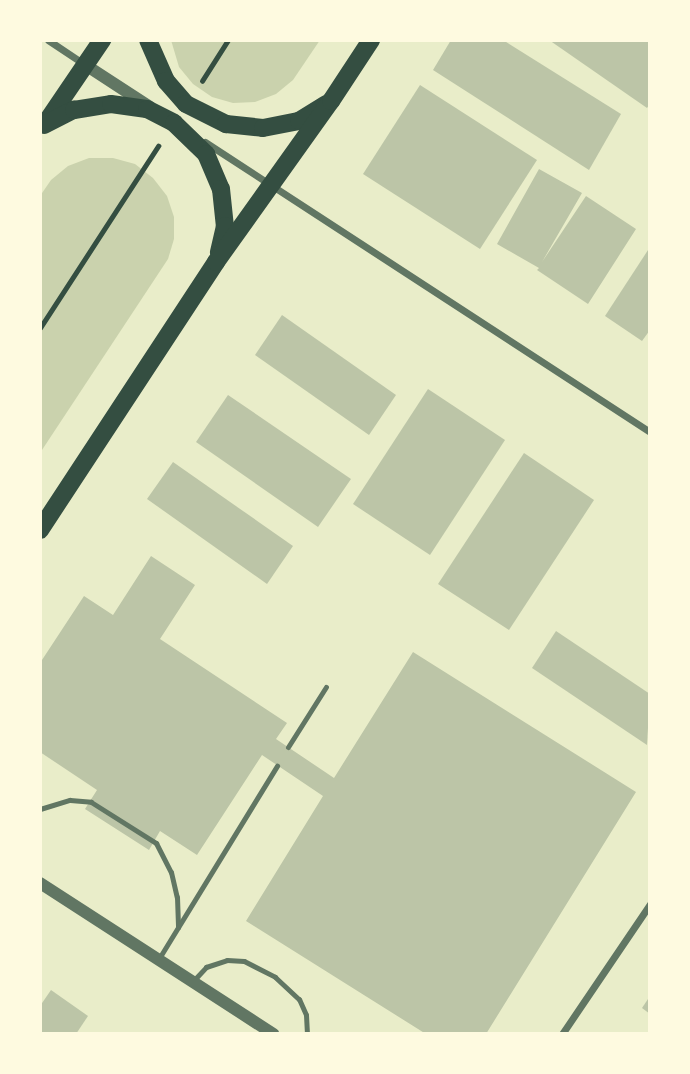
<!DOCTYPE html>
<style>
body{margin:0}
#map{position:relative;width:690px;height:1074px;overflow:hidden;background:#e9edc9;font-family:"Alegreya Sans",sans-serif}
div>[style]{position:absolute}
.green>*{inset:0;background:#cad2ad}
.building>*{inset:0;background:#bcc5a7}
.path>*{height:4.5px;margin:-2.25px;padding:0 2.25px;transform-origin:2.25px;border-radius:2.25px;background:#344e41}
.service>*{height:5px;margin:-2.5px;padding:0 2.5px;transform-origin:2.5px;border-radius:2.5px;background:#617663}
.minor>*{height:7px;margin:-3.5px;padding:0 3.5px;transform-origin:3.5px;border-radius:3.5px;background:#617663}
.tertiary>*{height:12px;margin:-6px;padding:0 6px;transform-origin:6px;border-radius:6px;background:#617663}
.primary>*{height:18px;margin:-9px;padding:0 9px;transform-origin:9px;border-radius:9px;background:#344e41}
span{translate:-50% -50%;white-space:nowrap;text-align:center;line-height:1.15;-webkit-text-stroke:7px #fefae0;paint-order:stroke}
.frame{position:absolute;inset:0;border:42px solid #fefae0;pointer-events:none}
</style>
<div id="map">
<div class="green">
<i style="clip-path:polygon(171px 40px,320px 40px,293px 80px,276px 94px,255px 102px,233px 103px,212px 97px,193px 84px,179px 67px)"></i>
<i style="clip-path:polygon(89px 158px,113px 158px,135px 164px,153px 178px,167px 196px,174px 217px,174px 239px,168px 259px,40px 453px,40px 196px,51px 180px,68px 166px)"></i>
</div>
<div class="building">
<i style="clip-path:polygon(451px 40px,503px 40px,621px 114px,589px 170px,433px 70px)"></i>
<i style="clip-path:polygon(549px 40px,650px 40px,650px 104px,647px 108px)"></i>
<i style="clip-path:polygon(420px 85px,537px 160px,480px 249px,363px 174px)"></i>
<i style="clip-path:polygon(539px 169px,582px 193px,542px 262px,586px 196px,636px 229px,588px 304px,537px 270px,539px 268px,497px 244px)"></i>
<i style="clip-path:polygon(650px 247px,650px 330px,642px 341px,605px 316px)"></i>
<i style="clip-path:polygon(282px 315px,396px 395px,369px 435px,255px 355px)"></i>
<i style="clip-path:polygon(428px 389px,505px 440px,430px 555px,353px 504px)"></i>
<i style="clip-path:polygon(228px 395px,351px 479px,318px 527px,196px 442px)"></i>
<i style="clip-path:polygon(524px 453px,594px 500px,509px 630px,438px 584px)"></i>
<i style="clip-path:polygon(173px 462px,293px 546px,267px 584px,147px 499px)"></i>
<i style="clip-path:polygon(151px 556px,195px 585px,160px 639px,287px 723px,276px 739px,334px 778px,413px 652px,636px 792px,486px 1034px,426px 1034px,246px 921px,323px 796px,262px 755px,197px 855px,160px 831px,149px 850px,85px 809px,97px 790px,40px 752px,40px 663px,84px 596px,113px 615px)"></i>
<i style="clip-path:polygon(556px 631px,650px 694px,647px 745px,532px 668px)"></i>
<i style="clip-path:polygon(51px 990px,88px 1016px,76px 1034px,40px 1034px,40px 1006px)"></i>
<i style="clip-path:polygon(650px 996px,650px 1014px,642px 1008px)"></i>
</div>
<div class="path">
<i style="left:202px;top:81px;width:49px;rotate:-57.6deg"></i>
<i style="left:40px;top:328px;width:217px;rotate:-57deg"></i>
</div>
<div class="service">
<i style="left:288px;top:747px;width:71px;rotate:-57.7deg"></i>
<i style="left:40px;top:809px;width:31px;rotate:-17deg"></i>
<i style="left:70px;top:800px;width:21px;rotate:5deg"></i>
<i style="left:91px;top:802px;width:77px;rotate:32.2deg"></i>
<i style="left:156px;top:843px;width:33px;rotate:63deg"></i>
<i style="left:171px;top:872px;width:26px;rotate:77deg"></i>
<i style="left:177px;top:897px;width:30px;rotate:88deg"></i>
<i style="left:158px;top:960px;width:228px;rotate:-58.5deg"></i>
<i style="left:194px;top:980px;width:18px;rotate:-47deg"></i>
<i style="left:206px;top:967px;width:22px;rotate:-18deg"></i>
<i style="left:227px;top:960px;width:17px;rotate:3deg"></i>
<i style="left:244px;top:961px;width:35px;rotate:27deg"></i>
<i style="left:275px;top:977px;width:33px;rotate:43deg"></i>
<i style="left:299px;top:999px;width:17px;rotate:66deg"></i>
<i style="left:306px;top:1015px;width:19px;rotate:87deg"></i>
</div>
<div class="minor">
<i style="left:48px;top:40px;width:43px;rotate:33.7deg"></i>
<i style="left:205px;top:142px;width:531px;rotate:33.09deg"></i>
<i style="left:562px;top:1034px;width:157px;rotate:-55.9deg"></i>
</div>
<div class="tertiary">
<i style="left:84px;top:64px;width:79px;rotate:33.1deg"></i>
<i style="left:40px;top:883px;width:278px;rotate:32.9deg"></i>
</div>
<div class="primary">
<i style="left:148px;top:40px;width:45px;rotate:66.3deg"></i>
<i style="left:166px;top:81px;width:30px;rotate:49deg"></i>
<i style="left:186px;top:104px;width:45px;rotate:26.6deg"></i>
<i style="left:226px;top:124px;width:37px;rotate:6deg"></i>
<i style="left:263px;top:128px;width:37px;rotate:-11deg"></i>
<i style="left:299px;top:121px;width:31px;rotate:-32deg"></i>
<i style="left:45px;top:124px;width:102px;rotate:-55.8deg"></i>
<i style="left:44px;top:125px;width:34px;rotate:-27deg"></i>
<i style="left:74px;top:110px;width:37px;rotate:-9deg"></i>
<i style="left:111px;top:104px;width:36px;rotate:8deg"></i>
<i style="left:147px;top:109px;width:30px;rotate:27deg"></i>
<i style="left:174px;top:123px;width:45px;rotate:44.1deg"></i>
<i style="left:206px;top:154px;width:38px;rotate:67deg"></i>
<i style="left:221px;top:189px;width:37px;rotate:84deg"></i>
<i style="left:225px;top:226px;width:27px;rotate:103deg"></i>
<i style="left:40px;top:530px;width:321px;rotate:-56.7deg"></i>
<i style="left:216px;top:262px;width:198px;rotate:-54.5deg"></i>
<i style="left:331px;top:101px;width:73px;rotate:-56.7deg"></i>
</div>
<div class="frame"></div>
</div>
